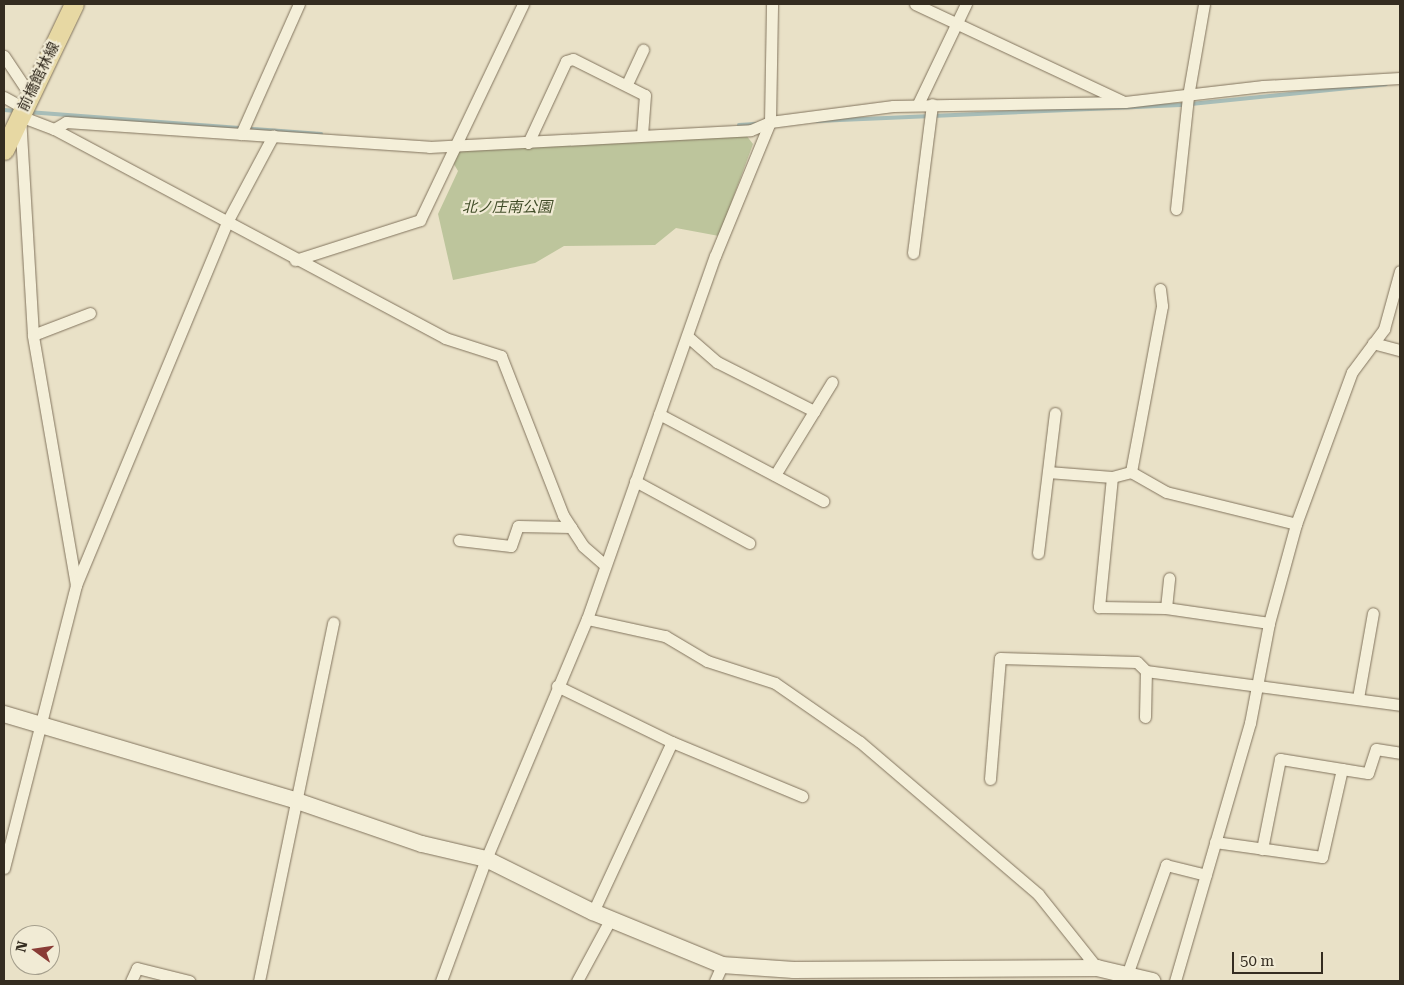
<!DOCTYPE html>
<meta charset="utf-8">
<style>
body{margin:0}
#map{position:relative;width:1404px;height:985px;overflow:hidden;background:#e9e1c7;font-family:"Roboto Serif","Noto Sans JP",serif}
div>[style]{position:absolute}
.green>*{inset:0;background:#bdc59c}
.stream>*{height:4px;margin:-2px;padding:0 2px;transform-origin:2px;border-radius:2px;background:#a7bdb8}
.roads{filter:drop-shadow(0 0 1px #82745e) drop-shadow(0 0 1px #82745e)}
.street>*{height:11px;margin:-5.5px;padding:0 5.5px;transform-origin:5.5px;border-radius:5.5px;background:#f4efd9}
.secondary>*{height:16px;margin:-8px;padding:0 8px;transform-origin:8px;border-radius:8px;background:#f4efd9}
.primary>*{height:19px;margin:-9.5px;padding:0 9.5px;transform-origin:9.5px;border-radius:9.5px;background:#e7d8a3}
span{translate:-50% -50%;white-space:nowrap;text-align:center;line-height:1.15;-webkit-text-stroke:4.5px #f1ebd5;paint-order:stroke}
.street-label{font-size:15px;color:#342c20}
.park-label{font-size:15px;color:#424e29;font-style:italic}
.frame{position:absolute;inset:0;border:5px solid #342c20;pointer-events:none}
.north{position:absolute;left:10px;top:925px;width:50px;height:50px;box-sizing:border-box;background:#f1ebd5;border:1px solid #a59f8d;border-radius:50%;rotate:284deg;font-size:14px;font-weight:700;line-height:20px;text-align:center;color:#342c20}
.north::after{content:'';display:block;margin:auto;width:18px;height:22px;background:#893c36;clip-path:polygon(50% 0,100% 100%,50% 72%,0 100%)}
.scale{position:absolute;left:1232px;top:952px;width:91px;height:22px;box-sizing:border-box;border:2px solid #342c20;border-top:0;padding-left:6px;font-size:15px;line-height:18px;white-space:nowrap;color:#342c20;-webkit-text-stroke:4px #f1ebd5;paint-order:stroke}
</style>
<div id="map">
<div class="green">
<i style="clip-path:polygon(746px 135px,753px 144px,719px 236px,676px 228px,655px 245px,564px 246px,535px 263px,453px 280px,438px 214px,458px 171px,452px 161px,459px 151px)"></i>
</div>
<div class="stream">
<i style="left:4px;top:110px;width:12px;rotate:5deg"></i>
<i style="left:28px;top:112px;width:294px;rotate:4.3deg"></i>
<i style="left:817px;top:121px;width:364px;rotate:-2.5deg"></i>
<i style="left:1181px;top:105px;width:206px;rotate:-5.8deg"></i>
<i style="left:739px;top:125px;width:16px;rotate:-4deg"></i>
</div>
<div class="roads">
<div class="street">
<i style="left:915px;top:4px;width:229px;rotate:25.1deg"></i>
<i style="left:4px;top:56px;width:47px;rotate:56.3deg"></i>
<i style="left:627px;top:84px;width:38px;rotate:-65deg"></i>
<i style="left:4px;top:97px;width:23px;rotate:29deg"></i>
<i style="left:918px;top:104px;width:111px;rotate:-64.4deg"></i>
<i style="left:54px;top:129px;width:14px;rotate:-30deg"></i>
<i style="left:66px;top:122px;width:364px;rotate:3.9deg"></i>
<i style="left:429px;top:147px;width:322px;rotate:-3deg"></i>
<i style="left:751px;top:130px;width:21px;rotate:-23deg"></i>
<i style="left:770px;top:122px;width:124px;rotate:-7.4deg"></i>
<i style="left:893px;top:106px;width:232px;rotate:-1deg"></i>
<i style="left:1125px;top:102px;width:139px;rotate:-6.6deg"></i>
<i style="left:1263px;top:86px;width:137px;rotate:-3.3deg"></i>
<i style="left:241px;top:134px;width:142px;rotate:-66deg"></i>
<i style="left:528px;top:143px;width:90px;rotate:-65.1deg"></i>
<i style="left:566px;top:61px;width:7px;rotate:-16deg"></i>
<i style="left:573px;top:59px;width:80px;rotate:26.6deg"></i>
<i style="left:645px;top:95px;width:40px;rotate:94.3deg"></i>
<i style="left:1176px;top:209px;width:114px;rotate:-83.9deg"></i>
<i style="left:1188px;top:96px;width:93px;rotate:-80.1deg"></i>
<i style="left:913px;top:253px;width:150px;rotate:-82.7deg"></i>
<i style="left:295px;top:260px;width:131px;rotate:-17.7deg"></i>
<i style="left:420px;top:220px;width:239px;rotate:-64.5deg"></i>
<i style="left:1160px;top:289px;width:17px;rotate:83deg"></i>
<i style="left:1162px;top:306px;width:169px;rotate:100.6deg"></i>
<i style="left:1131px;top:472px;width:40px;rotate:29.7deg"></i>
<i style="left:1166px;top:492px;width:134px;rotate:13.8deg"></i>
<i style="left:33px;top:335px;width:61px;rotate:-21.1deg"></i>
<i style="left:687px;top:336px;width:40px;rotate:41deg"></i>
<i style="left:717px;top:362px;width:109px;rotate:26.8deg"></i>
<i style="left:1373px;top:343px;width:28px;rotate:15deg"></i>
<i style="left:659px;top:414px;width:186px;rotate:27.9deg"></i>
<i style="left:1048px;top:472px;width:64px;rotate:4.5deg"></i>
<i style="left:1112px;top:477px;width:20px;rotate:-15deg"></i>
<i style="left:775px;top:475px;width:109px;rotate:-58.5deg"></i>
<i style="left:1112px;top:477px;width:131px;rotate:95.7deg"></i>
<i style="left:1099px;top:607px;width:67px;rotate:0.9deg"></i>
<i style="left:1166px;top:608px;width:30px;rotate:-84deg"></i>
<i style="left:635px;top:481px;width:130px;rotate:28.5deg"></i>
<i style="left:459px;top:540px;width:52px;rotate:6.6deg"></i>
<i style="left:511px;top:546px;width:21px;rotate:-71deg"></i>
<i style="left:518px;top:526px;width:53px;rotate:1.1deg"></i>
<i style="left:1038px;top:553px;width:141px;rotate:-83.1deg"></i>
<i style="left:76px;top:585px;width:254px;rotate:-99.8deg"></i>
<i style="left:33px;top:335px;width:219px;rotate:-93.4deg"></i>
<i style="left:20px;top:116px;width:36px;rotate:21deg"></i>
<i style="left:54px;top:129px;width:443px;rotate:28.1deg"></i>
<i style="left:445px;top:338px;width:59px;rotate:17.8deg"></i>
<i style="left:501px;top:356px;width:171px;rotate:68.7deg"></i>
<i style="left:563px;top:515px;width:37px;rotate:57deg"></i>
<i style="left:583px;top:546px;width:29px;rotate:41deg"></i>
<i style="left:1166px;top:608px;width:104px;rotate:8.3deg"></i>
<i style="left:587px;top:619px;width:80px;rotate:12.3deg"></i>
<i style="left:665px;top:636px;width:49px;rotate:30.8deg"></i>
<i style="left:707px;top:661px;width:71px;rotate:17.9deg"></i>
<i style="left:775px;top:683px;width:103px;rotate:34.8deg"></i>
<i style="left:860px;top:742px;width:234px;rotate:40.5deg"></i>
<i style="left:1038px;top:894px;width:95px;rotate:51.4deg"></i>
<i style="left:557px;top:686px;width:128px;rotate:26deg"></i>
<i style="left:672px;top:742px;width:141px;rotate:22.6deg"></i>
<i style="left:1358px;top:698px;width:86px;rotate:-80deg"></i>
<i style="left:1145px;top:717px;width:46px;rotate:-88.8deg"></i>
<i style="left:1342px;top:769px;width:26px;rotate:9deg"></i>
<i style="left:1368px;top:773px;width:25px;rotate:-72deg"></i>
<i style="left:1376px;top:749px;width:24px;rotate:9deg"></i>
<i style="left:990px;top:779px;width:121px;rotate:-85.3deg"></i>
<i style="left:1000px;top:658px;width:137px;rotate:1.7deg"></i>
<i style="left:1137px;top:662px;width:13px;rotate:45deg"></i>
<i style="left:1146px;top:671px;width:256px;rotate:7.6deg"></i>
<i style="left:1215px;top:842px;width:108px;rotate:8deg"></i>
<i style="left:1322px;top:857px;width:90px;rotate:-77.2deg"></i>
<i style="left:1342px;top:769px;width:63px;rotate:-170.8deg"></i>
<i style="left:1280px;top:759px;width:92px;rotate:101.3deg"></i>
<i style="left:4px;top:868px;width:292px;rotate:-75.7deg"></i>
<i style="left:76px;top:585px;width:393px;rotate:-67.4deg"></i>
<i style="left:227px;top:222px;width:98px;rotate:-61.9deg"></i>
<i style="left:593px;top:912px;width:187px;rotate:-65.1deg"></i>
<i style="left:1128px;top:972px;width:114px;rotate:-70.4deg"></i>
<i style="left:1166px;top:865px;width:41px;rotate:14deg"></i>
<i style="left:131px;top:981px;width:14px;rotate:-65deg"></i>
<i style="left:137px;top:968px;width:54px;rotate:14deg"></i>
<i style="left:259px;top:981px;width:366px;rotate:-78.3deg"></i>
<i style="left:441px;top:981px;width:130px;rotate:-69.8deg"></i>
<i style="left:486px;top:859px;width:260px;rotate:-67.2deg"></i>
<i style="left:587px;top:619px;width:385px;rotate:-70.6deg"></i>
<i style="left:715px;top:256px;width:145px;rotate:-67.7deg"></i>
<i style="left:770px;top:122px;width:118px;rotate:-89deg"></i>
<i style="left:577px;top:981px;width:69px;rotate:-61.6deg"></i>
<i style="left:715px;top:981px;width:17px;rotate:-66deg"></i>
<i style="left:1175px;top:981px;width:269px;rotate:-73.8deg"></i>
<i style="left:1250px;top:723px;width:102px;rotate:-79.2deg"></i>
<i style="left:1269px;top:623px;width:103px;rotate:-74.7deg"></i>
<i style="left:1296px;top:524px;width:162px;rotate:-69.8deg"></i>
<i style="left:1352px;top:372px;width:54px;rotate:-53.3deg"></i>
<i style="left:1384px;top:329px;width:60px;rotate:-74.6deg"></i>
</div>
<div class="secondary">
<i style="left:4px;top:714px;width:302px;rotate:16.5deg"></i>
<i style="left:294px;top:800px;width:135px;rotate:19deg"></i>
<i style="left:422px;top:844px;width:66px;rotate:13.2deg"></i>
<i style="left:486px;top:859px;width:119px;rotate:26.4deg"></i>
<i style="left:593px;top:912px;width:139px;rotate:22.3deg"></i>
<i style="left:722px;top:965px;width:72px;rotate:4deg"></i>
<i style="left:794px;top:970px;width:303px;rotate:-0.4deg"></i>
<i style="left:1097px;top:968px;width:57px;rotate:13.3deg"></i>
</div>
<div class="primary">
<i style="left:4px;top:150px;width:162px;rotate:-64.4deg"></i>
</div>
</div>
<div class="street-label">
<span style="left:39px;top:77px;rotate:-64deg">前橋館林線</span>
</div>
<div class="park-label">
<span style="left:507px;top:208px">北ノ庄南公園</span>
</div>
<div class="frame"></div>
<div class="north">N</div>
<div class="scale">50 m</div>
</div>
